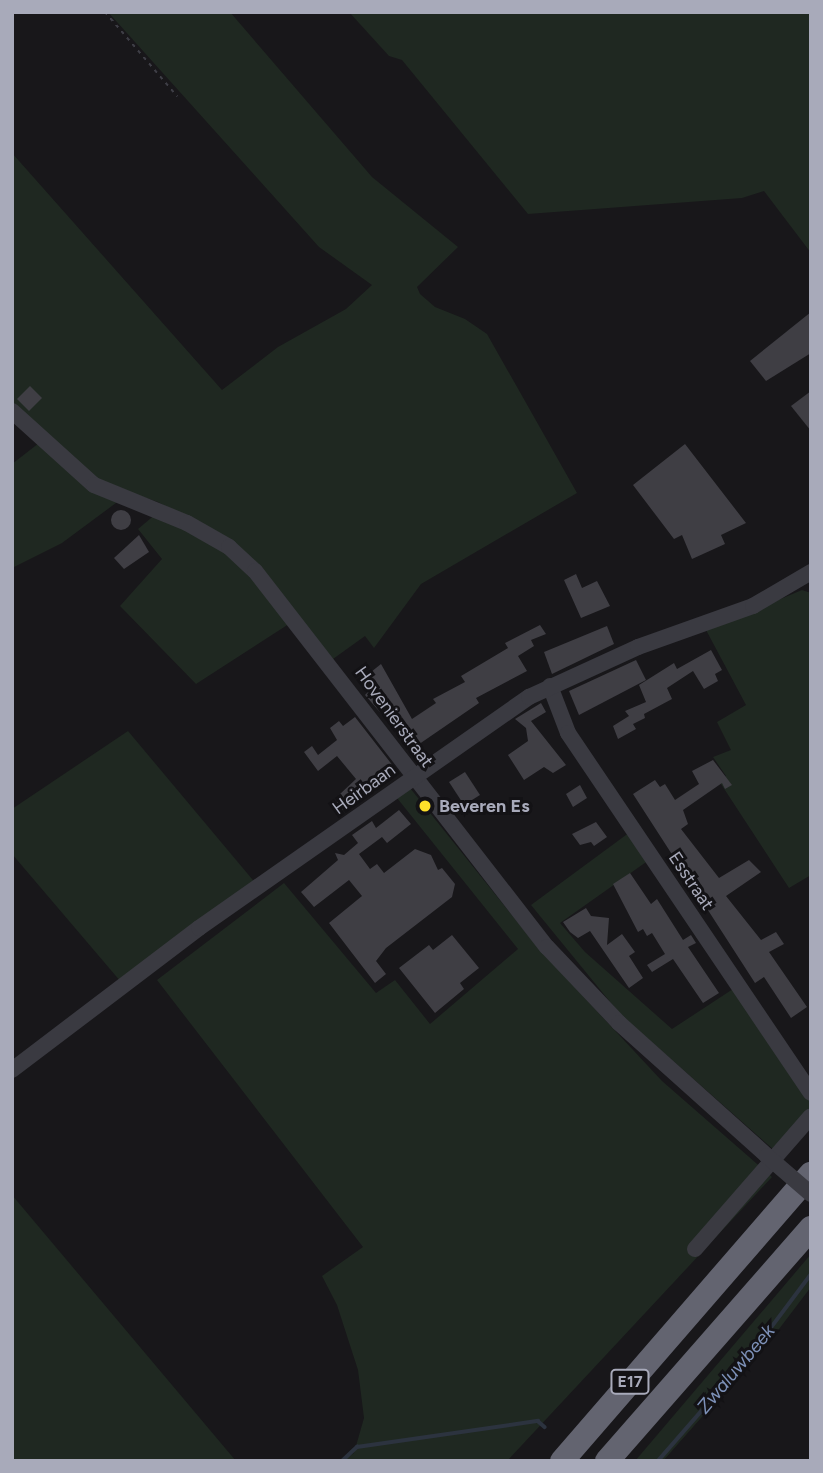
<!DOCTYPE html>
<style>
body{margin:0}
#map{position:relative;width:823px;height:1473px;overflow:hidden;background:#18171a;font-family:Figtree,sans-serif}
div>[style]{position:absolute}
.green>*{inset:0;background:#1f2821}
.stream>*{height:3.5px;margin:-1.75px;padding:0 1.75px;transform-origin:1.75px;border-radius:1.75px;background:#2c333f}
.building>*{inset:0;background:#3f3e44}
.round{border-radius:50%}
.path>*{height:2px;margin-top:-1px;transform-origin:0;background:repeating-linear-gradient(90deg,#3e3e46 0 3.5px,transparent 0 8.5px)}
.minor>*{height:16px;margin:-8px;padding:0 8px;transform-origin:8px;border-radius:8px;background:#3a3a41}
.highway>*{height:24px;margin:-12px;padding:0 12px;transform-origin:12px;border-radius:12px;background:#636470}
.minor-bridge>*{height:16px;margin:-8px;padding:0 8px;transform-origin:8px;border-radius:8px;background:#3a3a41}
.dots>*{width:19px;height:19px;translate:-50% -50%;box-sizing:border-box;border:4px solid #131215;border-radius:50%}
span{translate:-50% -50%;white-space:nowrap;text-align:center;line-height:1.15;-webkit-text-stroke:6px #131215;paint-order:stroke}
.shield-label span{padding:2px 5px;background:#131215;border:2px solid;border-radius:5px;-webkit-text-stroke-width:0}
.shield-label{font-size:16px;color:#a8aaba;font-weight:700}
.street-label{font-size:18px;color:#a8aaba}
.poi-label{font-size:18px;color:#a8aaba;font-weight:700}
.left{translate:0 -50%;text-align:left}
.water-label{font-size:19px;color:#7d91b8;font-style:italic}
.frame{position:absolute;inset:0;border:14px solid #a8aaba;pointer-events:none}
</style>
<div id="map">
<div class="green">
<i style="clip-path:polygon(108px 12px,230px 12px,372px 177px,458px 247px,417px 287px,420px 294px,435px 307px,465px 319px,487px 334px,577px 493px,421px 584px,374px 648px,365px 636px,333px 659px,219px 536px,158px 502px,105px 484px,86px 472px,12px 404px,12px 153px,222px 390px,278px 347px,346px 309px,372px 285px,319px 247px)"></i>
<i style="clip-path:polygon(349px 12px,811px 12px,811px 253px,764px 191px,742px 198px,528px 214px,402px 60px,389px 56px)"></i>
<i style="clip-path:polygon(39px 443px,120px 500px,62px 543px,12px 568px,12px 464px)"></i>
<i style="clip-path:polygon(157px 513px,226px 552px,292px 622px,196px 684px,120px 606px,162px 559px,138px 529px)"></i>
<i style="clip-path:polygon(802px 590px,811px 593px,811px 875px,789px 888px,719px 781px,726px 776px,713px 757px,731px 750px,717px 722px,746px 705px,706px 630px)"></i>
<i style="clip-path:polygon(128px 731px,257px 885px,121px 982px,12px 854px,12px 809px)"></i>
<i style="clip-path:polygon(410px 788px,539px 949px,662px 1081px,772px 1177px,507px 1461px,343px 1461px,354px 1453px,364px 1418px,358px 1370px,337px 1305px,322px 1276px,363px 1247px,157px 980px,284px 883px,376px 993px,395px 980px,430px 1024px,518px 949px,397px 798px)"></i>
<i style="clip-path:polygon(630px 832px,649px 860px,560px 923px,585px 952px,672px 1029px,733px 989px,811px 1097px,811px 1110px,774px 1150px,620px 1014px,531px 905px)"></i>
<i style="clip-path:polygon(12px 1195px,236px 1461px,12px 1461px)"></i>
<i style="clip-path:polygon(811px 1254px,811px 1287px,776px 1333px,663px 1461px,635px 1461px)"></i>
</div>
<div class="stream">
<i style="left:342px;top:1461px;width:21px;rotate:-43deg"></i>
<i style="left:357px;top:1447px;width:183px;rotate:-8.2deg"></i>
<i style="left:538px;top:1421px;width:9px;rotate:41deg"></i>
<i style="left:658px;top:1461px;width:143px;rotate:-49deg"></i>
<i style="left:752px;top:1353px;width:99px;rotate:-53.2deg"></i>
</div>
<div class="building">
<i style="clip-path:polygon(811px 312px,811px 353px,766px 381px,750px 361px)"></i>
<i style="clip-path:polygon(30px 386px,42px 398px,29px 411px,17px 399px)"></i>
<i style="clip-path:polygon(811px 391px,811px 431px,791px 406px)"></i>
<i style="clip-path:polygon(685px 444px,746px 523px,721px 535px,725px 544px,692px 559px,682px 535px,674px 539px,633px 485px)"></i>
<i class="round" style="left:111px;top:510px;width:20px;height:20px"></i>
<i style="clip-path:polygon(139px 535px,149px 552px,124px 569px,114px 558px)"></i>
<i style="clip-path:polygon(576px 574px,582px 588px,597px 581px,610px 606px,581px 618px,564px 580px)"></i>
<i style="clip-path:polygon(540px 625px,546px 634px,531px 640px,534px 646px,518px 656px,527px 671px,476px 698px,479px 703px,412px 749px,365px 695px,369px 691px,361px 680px,381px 664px,412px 719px,436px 703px,433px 699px,465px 682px,461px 676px,508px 648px,505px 643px)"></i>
<i style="clip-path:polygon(607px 626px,614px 644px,552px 674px,544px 652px)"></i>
<i style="clip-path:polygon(711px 650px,722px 670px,715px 674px,718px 681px,704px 689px,693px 671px,667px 688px,672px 699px,644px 714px,645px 718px,633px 724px,636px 729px,618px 739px,613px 726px,629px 716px,625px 711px,646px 702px,639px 685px,674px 663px,677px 669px)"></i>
<i style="clip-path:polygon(636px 660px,646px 680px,579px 715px,569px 691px)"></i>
<i style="clip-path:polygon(541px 703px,546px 712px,531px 721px,566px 765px,553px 773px,544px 767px,524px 780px,508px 755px,528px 741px,526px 728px,515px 719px)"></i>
<i style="clip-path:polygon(355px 717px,397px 771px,343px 810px,337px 802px,343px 799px,340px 794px,356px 779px,337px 756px,318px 771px,304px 752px,312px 746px,318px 755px,337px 740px,330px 728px,339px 721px,343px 726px)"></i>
<i style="clip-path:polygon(713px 760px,732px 785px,725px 789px,722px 783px,683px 810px,688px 824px,681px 829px,719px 878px,749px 860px,761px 872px,726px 896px,761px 940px,776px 932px,784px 944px,769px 952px,807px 1007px,791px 1018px,764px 977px,755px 983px,633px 794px,655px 780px,660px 787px,665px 784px,675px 800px,699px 784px,692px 771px)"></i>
<i style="clip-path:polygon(465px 772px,480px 795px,464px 805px,449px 782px)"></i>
<i style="clip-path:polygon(580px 785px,587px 798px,573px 807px,566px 794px)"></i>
<i style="clip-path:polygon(399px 810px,411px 824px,387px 843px,382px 837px,359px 854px,370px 869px,377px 864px,384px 873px,415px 849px,431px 855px,438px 870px,442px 868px,455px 884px,452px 897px,386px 948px,376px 961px,386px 974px,375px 983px,329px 923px,362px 896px,349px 880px,314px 907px,301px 892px,338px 860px,335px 853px,344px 855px,358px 843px,352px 835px,372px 821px,376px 828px)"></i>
<i style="clip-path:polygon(596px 822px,607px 837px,594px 846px,591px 842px,580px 845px,572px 834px)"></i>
<i style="clip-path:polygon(630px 873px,651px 904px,657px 899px,683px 940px,691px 935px,696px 943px,688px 947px,719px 993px,703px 1003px,673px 959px,652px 972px,647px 965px,665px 954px,652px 933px,647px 936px,643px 929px,638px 932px,613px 884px)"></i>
<i style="clip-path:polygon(586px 908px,591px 916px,609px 918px,607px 945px,622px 934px,635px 952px,629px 956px,643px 978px,629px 988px,590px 931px,578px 938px,570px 932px,563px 922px)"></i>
<i style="clip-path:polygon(452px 935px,479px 968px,460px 983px,464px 989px,435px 1013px,399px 968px,429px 945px,433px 950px)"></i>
</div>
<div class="path">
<i style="left:105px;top:12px;width:111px;rotate:49.4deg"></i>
</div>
<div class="minor">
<i style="left:12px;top:411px;width:110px;rotate:42.1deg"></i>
<i style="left:94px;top:485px;width:100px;rotate:22.2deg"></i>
<i style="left:187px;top:523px;width:48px;rotate:29.7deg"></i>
<i style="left:229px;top:547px;width:35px;rotate:43deg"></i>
<i style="left:255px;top:571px;width:476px;rotate:52.2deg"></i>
<i style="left:547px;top:947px;width:105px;rotate:46.5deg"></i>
<i style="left:619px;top:1023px;width:199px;rotate:41.9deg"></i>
<i style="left:550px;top:686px;width:50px;rotate:69deg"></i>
<i style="left:568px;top:733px;width:434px;rotate:56deg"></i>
<i style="left:12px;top:1070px;width:235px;rotate:-37.2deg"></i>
<i style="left:199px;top:928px;width:403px;rotate:-35deg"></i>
<i style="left:529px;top:697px;width:120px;rotate:-24.6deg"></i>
<i style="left:638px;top:647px;width:122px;rotate:-19.6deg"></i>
<i style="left:753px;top:606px;width:67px;rotate:-30.4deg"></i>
<i style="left:695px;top:1249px;width:176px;rotate:-48.9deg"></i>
</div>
<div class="highway">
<i style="left:562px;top:1461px;width:380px;rotate:-49.1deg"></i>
<i style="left:607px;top:1461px;width:310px;rotate:-48.8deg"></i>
</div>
<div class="minor-bridge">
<i style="left:767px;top:1156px;width:58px;rotate:40.8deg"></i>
</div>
<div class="dots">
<i style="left:425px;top:806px;background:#ffe02a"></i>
</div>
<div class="shield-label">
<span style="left:630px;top:1382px">E17</span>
</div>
<div class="street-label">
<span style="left:394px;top:717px;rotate:54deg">Hovenierstraat</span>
<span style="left:364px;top:789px;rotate:-36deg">Heirbaan</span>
<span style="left:691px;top:881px;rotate:56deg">Esstraat</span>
</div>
<div class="poi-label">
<span class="left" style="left:439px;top:806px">Beveren Es</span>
</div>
<div class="water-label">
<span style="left:736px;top:1369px;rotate:-50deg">Zwaluwbeek</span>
</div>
<div class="frame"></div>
</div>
